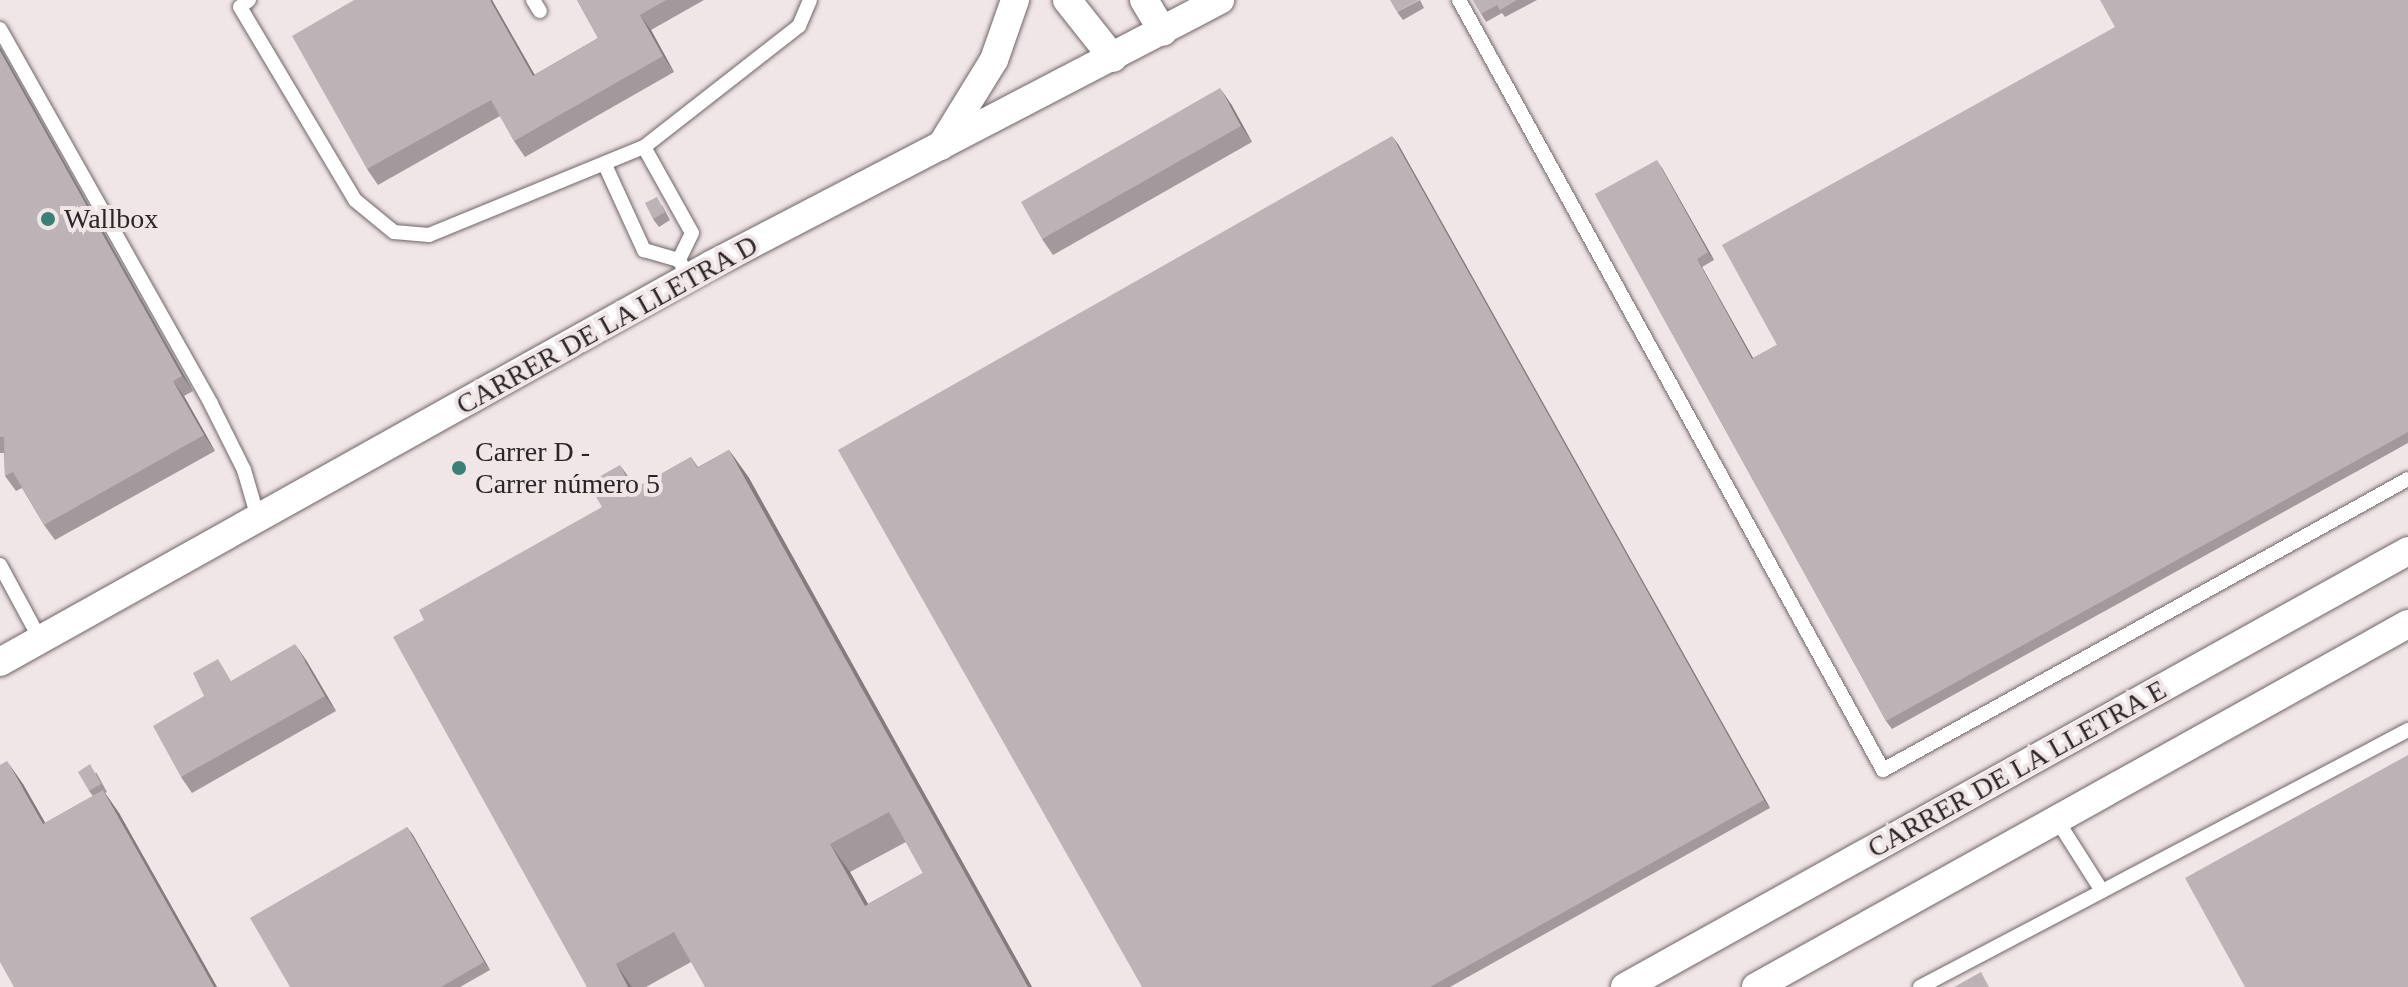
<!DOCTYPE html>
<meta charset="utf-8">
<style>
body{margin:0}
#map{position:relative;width:2408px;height:987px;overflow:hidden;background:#f0e5e7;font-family:Georgia,serif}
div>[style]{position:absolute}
.roads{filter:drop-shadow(0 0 2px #706668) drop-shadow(0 0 2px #706668)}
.service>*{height:14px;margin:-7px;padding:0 7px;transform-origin:7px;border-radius:7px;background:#fff}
.minor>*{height:28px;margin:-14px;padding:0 14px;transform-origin:14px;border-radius:14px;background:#fff}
.wall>*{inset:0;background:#a3999c}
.shaded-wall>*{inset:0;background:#847d7f}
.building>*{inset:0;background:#bdb2b5}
.dots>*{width:22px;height:22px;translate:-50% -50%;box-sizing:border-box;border:4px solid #f0e5e7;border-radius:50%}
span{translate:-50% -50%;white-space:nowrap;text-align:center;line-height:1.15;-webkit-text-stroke:8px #f0e5e7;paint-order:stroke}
.poi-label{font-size:28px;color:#2a2627}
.left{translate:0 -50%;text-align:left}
.street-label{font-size:28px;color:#2a2627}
</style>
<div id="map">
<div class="roads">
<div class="service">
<i style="left:249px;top:0;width:11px;rotate:142deg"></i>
<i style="left:240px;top:7px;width:225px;rotate:59.2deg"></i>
<i style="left:355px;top:200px;width:50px;rotate:39.4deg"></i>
<i style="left:394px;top:232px;width:35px;rotate:5deg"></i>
<i style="left:429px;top:235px;width:232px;rotate:-22.3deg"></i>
<i style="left:644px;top:147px;width:197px;rotate:-38deg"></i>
<i style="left:799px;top:26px;width:28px;rotate:-67deg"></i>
<i style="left:533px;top:0;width:13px;rotate:58deg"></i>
<i style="left:1459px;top:0;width:879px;rotate:61.16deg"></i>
<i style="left:1883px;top:770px;width:600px;rotate:-29deg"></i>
<i style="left:0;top:29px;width:430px;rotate:60.6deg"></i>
<i style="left:211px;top:404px;width:74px;rotate:63.4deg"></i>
<i style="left:244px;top:470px;width:50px;rotate:73.7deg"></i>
<i style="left:644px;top:147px;width:98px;rotate:60.8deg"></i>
<i style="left:692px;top:233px;width:30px;rotate:116deg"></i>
<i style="left:605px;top:165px;width:94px;rotate:65.4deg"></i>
<i style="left:644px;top:250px;width:36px;rotate:16deg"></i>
<i style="left:679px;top:260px;width:21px;rotate:61deg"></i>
<i style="left:0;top:565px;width:84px;rotate:61.6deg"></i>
<i style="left:2057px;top:820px;width:84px;rotate:57.6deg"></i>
<i style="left:1920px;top:987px;width:552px;rotate:-27.77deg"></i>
</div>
<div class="minor">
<i style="left:1067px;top:0;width:74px;rotate:51.6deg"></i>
<i style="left:1144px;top:0;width:37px;rotate:59deg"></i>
<i style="left:941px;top:146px;width:101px;rotate:-58.4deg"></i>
<i style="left:994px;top:60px;width:64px;rotate:-70.7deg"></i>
<i style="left:0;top:662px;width:814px;rotate:-29.18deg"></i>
<i style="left:711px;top:265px;width:574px;rotate:-27.5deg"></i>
<i style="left:1625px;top:987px;width:896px;rotate:-29.11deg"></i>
<i style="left:1756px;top:987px;width:746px;rotate:-29.11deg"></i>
</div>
</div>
<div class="wall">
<i style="clip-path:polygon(492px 0,534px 75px,598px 38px,577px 0,704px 0,651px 30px,674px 72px,525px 157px,514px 141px,500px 116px,378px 185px,367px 169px)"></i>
<i style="clip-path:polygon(1420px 0,1424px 8px,1403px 20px,1397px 12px)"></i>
<i style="clip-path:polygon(1473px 0,1537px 0,1505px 17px,1502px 13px,1486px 22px)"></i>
<i style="clip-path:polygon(2408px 0,2408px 443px,1892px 729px,1886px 721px,1595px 194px,1662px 168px,1714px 260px,1702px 267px,1753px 358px)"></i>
<i style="clip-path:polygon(0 47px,193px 391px,184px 396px,215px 451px,55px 540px,44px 525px,22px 488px,16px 491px,5px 476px,4px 453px,0 453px)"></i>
<i style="clip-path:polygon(1231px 104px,1252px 142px,1053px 255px,1042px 239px)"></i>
<i style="clip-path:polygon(1398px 144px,1770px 808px,1450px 987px,1142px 987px)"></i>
<i style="clip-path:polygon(662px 205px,670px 220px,659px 227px,653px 219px)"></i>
<i style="clip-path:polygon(evenodd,729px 450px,749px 478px,1032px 987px,691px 962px,646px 987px,587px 987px,424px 620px,636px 488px,691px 457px,698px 467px,729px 450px,906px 842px,923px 873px,868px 904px,850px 872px,906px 842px)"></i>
<i style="clip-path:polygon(306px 660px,336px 711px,192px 793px,181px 777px)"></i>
<i style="clip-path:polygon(96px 772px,107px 792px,105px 793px,119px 813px,217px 987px,14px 987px,23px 784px,45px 823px,93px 796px,89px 791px)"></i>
<i style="clip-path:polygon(407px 827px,490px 970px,460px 987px,290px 987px)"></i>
</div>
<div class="shaded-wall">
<i style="clip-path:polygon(490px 0,492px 0,544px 91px,533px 76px)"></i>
<i style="clip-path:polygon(640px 15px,651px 30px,674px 72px,663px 56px)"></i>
<i style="clip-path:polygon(0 47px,193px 391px,182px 376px,0 51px)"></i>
<i style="clip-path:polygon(1220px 88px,1231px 104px,1252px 142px,1241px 126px)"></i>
<i style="clip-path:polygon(1392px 136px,1398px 144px,1770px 808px,1764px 800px)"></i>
<i style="clip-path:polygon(1657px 160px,1662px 168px,1714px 260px,1708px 252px)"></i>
<i style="clip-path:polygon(1697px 259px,1702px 267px,1758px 367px,1752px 359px)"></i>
<i style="clip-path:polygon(173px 381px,184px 396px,215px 451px,204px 435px)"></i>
<i style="clip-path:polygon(729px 450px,749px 478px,1032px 987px,1028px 987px)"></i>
<i style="clip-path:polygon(620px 465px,640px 494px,633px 490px)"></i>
<i style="clip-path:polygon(295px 644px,306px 660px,336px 711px,325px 696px)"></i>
<i style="clip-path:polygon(7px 761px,23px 784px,59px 847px,43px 824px)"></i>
<i style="clip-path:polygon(103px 790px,119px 813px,217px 987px,214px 987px)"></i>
<i style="clip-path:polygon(407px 827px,413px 835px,490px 970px,484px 962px)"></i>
<i style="clip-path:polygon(830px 844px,850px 872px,885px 934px,865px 906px)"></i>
<i style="clip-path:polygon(616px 964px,632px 987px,628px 987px)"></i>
</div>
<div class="building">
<i style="clip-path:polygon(354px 0,490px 0,533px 76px,598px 38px,577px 0,666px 0,640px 15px,663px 56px,514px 141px,491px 100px,367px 169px,292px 36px)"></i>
<i style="clip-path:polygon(1390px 0,1419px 0,1397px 12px)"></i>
<i style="clip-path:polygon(1473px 0,1517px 0,1500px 10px,1497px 5px,1481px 14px)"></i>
<i style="clip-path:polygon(2100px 0,2408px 0,2408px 432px,1886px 721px,1595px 194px,1657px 160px,1708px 252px,1697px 259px,1752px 359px,1777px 345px,1722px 245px,2115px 27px)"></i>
<i style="clip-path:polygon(0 51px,182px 376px,173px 381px,204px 435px,44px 525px,13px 472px,5px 476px,4px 437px,0 437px)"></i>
<i style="clip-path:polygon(1220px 88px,1241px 126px,1042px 239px,1021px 202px)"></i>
<i style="clip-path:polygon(1392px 136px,1764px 800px,1430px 987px,1142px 987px,838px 450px)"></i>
<i style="clip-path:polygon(657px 197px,665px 212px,653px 219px,645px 203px)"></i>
<i style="clip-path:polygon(evenodd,729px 450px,1028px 987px,705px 987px,674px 932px,616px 964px,628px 987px,587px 987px,393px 637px,424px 620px,419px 610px,602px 507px,588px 483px,620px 465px,633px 490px,691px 457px,697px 468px,729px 450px,889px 812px,923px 873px,865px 906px,830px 844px,889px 812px)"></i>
<i style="clip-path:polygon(295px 644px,325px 696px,181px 777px,153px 726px,204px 696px,193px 673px,218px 659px,231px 681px)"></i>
<i style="clip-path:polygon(2408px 755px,2408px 987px,2245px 987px,2185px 878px)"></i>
<i style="clip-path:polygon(7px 761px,43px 824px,103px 790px,214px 987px,14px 987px,0 962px,0 765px)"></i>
<i style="clip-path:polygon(90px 764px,101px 784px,89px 791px,78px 772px)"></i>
<i style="clip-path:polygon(407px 827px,484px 962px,441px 987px,290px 987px,250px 918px)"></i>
<i style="clip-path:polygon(1981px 972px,1989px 987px,1954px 987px)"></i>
</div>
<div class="dots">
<i style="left:48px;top:219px;background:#3b8076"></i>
<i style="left:459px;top:468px;background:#3b8076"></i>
</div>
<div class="poi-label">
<span class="left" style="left:64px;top:219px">Wallbox</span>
<span class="left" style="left:475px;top:468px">Carrer D -<br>Carrer número 5</span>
</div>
<div class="street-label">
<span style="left:607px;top:325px;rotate:-29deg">CARRER DE LA LLETRA D</span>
<span style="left:2017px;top:769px;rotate:-29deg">CARRER DE LA LLETRA E</span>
</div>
</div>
